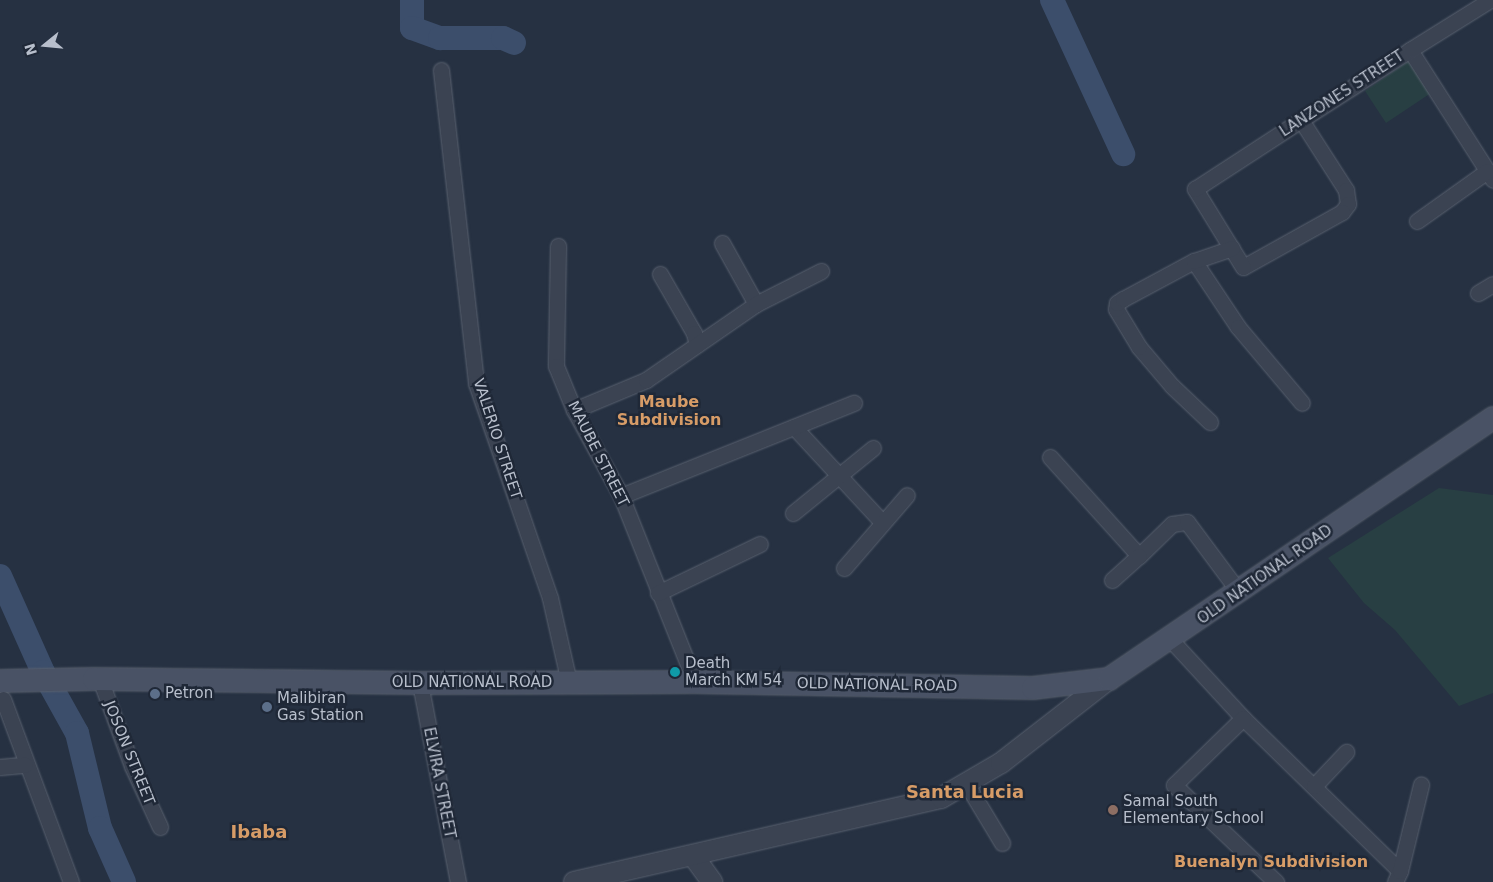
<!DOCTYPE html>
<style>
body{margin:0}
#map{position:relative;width:1493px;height:882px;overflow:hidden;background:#263142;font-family:"DejaVu Sans",sans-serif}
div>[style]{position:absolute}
.green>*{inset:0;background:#283f43}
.river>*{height:24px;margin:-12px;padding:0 12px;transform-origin:12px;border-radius:12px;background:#3c4e6b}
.roads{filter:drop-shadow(0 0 1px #59616f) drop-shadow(0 0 1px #59616f)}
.minor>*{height:15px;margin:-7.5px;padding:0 7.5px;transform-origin:7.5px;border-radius:7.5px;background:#3b4352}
.tertiary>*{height:20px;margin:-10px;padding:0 10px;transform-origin:10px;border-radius:10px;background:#3b4352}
.secondary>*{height:22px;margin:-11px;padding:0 11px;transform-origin:11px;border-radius:11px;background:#495265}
.dots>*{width:14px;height:14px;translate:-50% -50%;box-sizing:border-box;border:2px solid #1f2837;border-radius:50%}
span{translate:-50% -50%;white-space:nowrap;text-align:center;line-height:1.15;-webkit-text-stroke:5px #1f2837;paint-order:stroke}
.street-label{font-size:15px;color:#b8bfcc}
.poi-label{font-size:15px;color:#b8bfcc}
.left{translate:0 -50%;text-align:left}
.neighbourhood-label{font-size:16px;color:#d79c67;font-weight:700}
.quarter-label{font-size:18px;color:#d79c67;font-weight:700}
.north{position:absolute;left:20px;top:20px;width:50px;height:50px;-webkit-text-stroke:4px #1f2837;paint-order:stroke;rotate:253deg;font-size:14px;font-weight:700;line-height:20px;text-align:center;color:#b8bfcc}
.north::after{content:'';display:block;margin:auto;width:18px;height:22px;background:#b8bfcc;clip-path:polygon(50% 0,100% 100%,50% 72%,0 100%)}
</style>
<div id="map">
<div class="green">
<i style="clip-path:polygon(1409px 61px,1431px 93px,1386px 123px,1365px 91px)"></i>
<i style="clip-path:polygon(1439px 488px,1493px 495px,1493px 693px,1459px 706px,1395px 630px,1364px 603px,1328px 558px)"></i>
</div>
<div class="river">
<i style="left:412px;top:0;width:28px;rotate:90deg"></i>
<i style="left:412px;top:28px;width:30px;rotate:20deg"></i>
<i style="left:440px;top:38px;width:63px"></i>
<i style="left:503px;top:38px;width:12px;rotate:24deg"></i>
<i style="left:1052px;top:0;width:170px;rotate:65.2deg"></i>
<i style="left:0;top:576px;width:105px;rotate:65.9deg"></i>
<i style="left:43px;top:672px;width:70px;rotate:60.9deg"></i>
<i style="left:77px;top:733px;width:98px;rotate:76.4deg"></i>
<i style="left:100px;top:828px;width:59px;rotate:66deg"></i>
</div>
<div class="roads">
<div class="minor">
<i style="left:1410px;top:50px;width:154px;rotate:57.4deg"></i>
<i style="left:441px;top:70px;width:315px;rotate:83.6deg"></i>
<i style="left:476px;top:383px;width:227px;rotate:71deg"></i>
<i style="left:550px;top:598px;width:86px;rotate:77.3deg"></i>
<i style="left:1301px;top:120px;width:83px;rotate:57.3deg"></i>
<i style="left:1346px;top:190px;width:14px;rotate:82deg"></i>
<i style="left:1348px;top:204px;width:10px;rotate:127deg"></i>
<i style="left:1342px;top:212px;width:113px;rotate:150.9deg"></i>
<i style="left:1243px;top:267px;width:92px;rotate:-121.6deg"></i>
<i style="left:1195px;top:189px;width:126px;rotate:-33.1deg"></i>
<i style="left:1301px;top:120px;width:130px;rotate:-32.7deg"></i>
<i style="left:1410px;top:50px;width:94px;rotate:-32deg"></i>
<i style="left:1417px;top:221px;width:86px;rotate:-35.5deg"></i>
<i style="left:722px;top:243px;width:70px;rotate:60.9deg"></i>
<i style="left:558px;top:246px;width:120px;rotate:91deg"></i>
<i style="left:556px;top:366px;width:48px;rotate:67.8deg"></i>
<i style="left:574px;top:410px;width:98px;rotate:61.3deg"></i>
<i style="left:621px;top:496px;width:200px;rotate:68.3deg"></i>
<i style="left:1194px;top:261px;width:79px;rotate:56.3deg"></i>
<i style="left:1238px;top:327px;width:99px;rotate:49.9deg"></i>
<i style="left:660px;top:274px;width:68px;rotate:60deg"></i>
<i style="left:694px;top:333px;width:12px;rotate:76deg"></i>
<i style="left:1478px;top:293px;width:17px;rotate:-31deg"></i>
<i style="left:574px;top:410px;width:78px;rotate:-22.6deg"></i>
<i style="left:646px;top:380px;width:134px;rotate:-34.6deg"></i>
<i style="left:756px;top:304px;width:73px;rotate:-26.9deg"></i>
<i style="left:1210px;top:422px;width:52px;rotate:-136.5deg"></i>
<i style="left:1172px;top:386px;width:51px;rotate:-130.2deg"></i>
<i style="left:1139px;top:347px;width:44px;rotate:-121.2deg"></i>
<i style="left:1116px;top:309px;width:6px;rotate:-81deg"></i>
<i style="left:1117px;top:303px;width:7px;rotate:-34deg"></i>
<i style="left:1123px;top:299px;width:81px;rotate:-28.2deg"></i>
<i style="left:1194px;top:261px;width:40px;rotate:-18.9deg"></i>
<i style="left:794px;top:427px;width:129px;rotate:47.2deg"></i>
<i style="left:1050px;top:457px;width:133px;rotate:48deg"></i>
<i style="left:1139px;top:556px;width:46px;rotate:-44.1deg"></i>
<i style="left:1172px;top:524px;width:15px;rotate:-8deg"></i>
<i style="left:1187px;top:522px;width:87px;rotate:53.4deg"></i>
<i style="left:621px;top:496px;width:251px;rotate:-21.8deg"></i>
<i style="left:793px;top:513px;width:103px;rotate:-39.1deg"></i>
<i style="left:844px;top:568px;width:96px;rotate:-49.2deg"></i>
<i style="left:1112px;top:580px;width:36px;rotate:-42deg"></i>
<i style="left:658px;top:593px;width:113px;rotate:-25.7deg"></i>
<i style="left:1171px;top:640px;width:106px;rotate:47.3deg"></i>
<i style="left:1243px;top:718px;width:219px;rotate:44.3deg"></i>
<i style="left:100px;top:679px;width:93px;rotate:69.8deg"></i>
<i style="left:132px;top:766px;width:67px;rotate:65.3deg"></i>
<i style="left:420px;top:683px;width:203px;rotate:79.2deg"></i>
<i style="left:3px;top:699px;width:195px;rotate:69.6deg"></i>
<i style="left:1243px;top:718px;width:96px;rotate:135.8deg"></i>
<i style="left:1174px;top:785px;width:141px;rotate:43.6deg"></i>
<i style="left:0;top:767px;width:25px;rotate:-5deg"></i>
<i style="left:966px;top:783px;width:70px;rotate:59deg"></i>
<i style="left:1314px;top:786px;width:47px;rotate:-46.7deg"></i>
<i style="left:1395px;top:882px;width:12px;rotate:-66deg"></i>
<i style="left:1400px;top:871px;width:89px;rotate:-76.3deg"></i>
</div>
<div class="tertiary">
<i style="left:694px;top:857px;width:31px;rotate:54deg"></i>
<i style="left:574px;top:882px;width:376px;rotate:-12.9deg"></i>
<i style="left:941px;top:798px;width:69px;rotate:-30.3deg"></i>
<i style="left:1001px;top:763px;width:137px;rotate:-37.9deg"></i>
</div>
<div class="secondary">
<i style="left:0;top:681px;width:94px;rotate:-1.2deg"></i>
<i style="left:94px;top:679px;width:326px;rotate:0.7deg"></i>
<i style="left:420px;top:683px;width:275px;rotate:-0.2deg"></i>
<i style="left:695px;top:682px;width:338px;rotate:1deg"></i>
<i style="left:1033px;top:688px;width:77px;rotate:-6.8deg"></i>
<i style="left:1109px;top:679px;width:464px;rotate:-34.2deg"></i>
</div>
</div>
<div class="dots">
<i style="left:675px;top:672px;background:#0f9aa8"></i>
<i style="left:155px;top:694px;background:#5c6f8a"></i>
<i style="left:267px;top:707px;background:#5c6f8a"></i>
<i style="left:1113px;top:810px;background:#8d6e63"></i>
</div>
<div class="street-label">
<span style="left:1342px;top:94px;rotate:-33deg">LANZONES STREET</span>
<span style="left:497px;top:439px;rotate:72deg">VALERIO STREET</span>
<span style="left:598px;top:454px;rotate:63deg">MAUBE STREET</span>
<span style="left:1265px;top:575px;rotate:-35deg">OLD NATIONAL ROAD</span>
<span style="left:472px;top:683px">OLD NATIONAL ROAD</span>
<span style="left:877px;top:685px;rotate:1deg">OLD NATIONAL ROAD</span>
<span style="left:129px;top:753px;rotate:68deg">JOSON STREET</span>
<span style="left:439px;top:783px;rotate:79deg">ELVIRA STREET</span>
</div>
<div class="poi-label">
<span class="left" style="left:685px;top:672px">Death<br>March KM 54</span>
<span class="left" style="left:165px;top:694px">Petron</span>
<span class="left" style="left:277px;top:707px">Malibiran<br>Gas Station</span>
<span class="left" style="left:1123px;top:810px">Samal South<br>Elementary School</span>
</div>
<div class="neighbourhood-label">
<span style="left:669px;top:411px">Maube<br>Subdivision</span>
<span style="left:1271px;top:862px">Buenalyn Subdivision</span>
</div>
<div class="quarter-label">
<span style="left:965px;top:792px">Santa Lucia</span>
<span style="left:259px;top:832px">Ibaba</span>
</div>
<div class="north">N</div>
</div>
